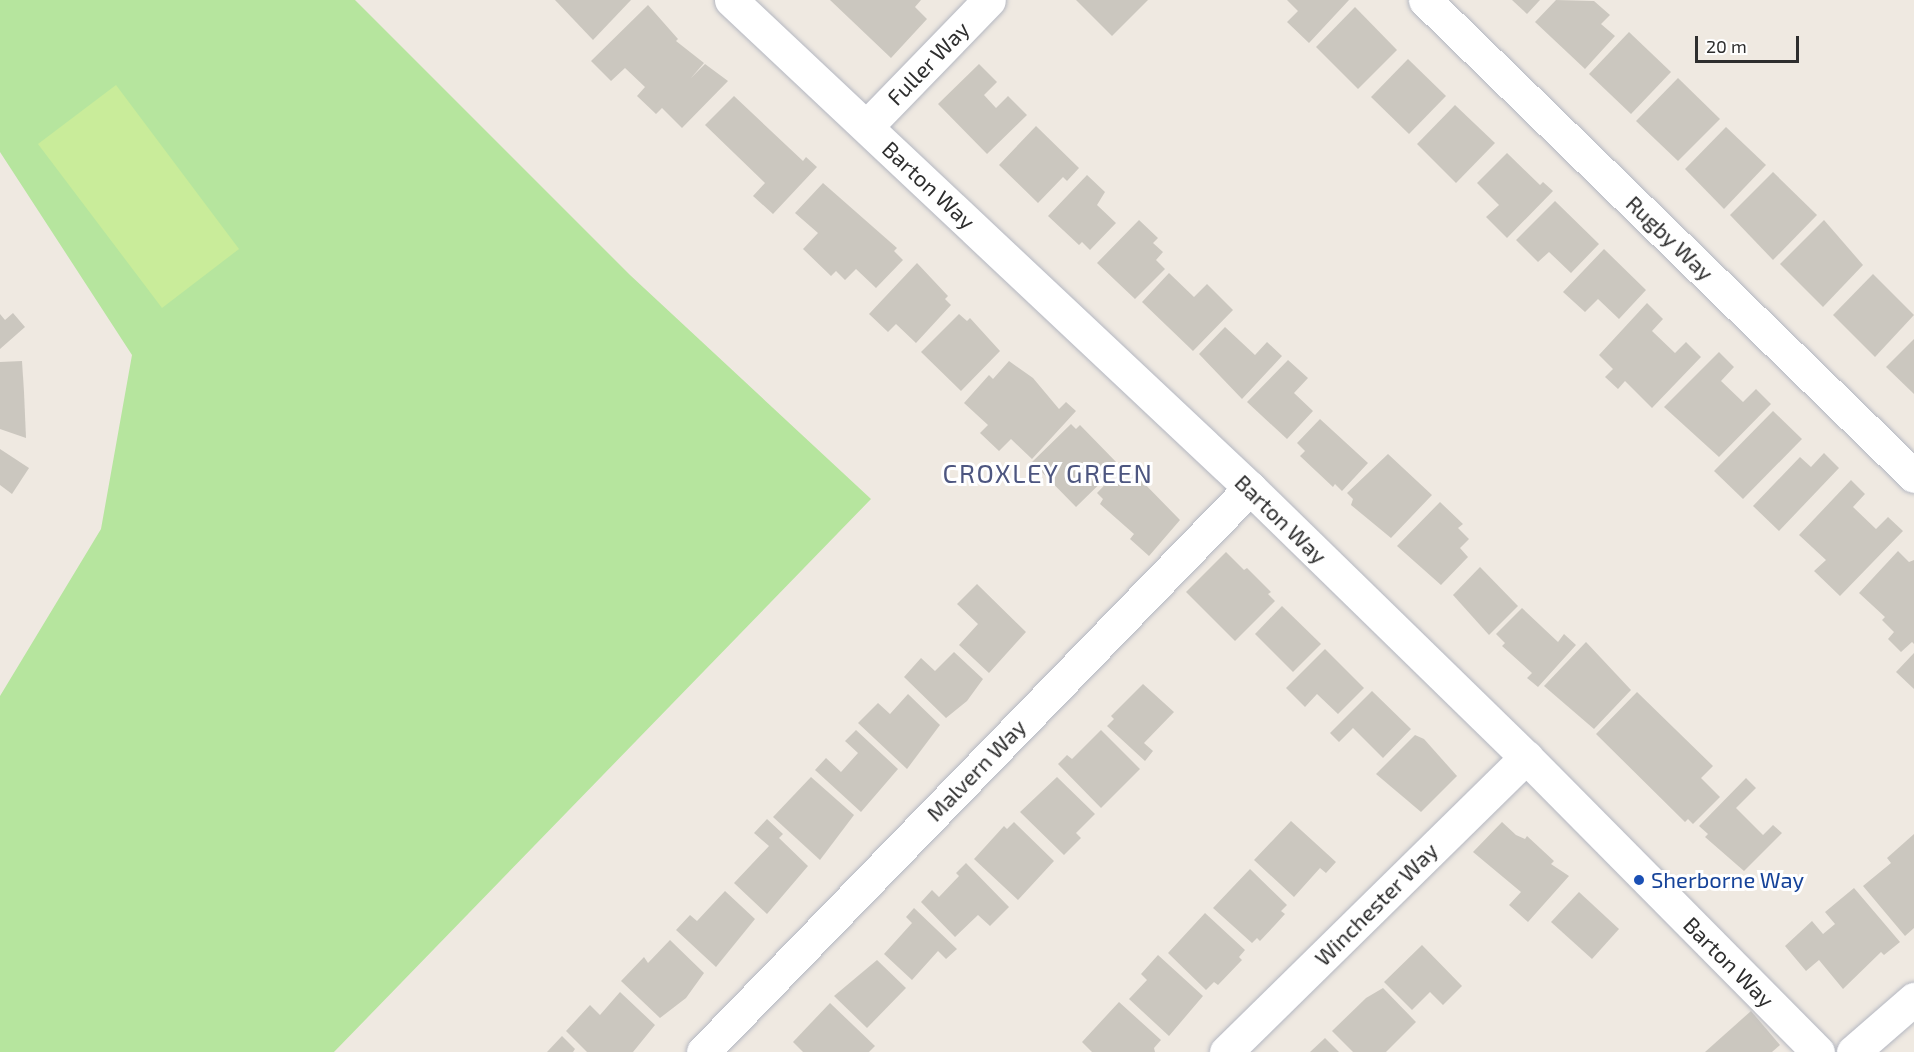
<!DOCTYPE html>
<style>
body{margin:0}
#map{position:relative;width:1914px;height:1052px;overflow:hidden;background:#efe9e1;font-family:"Exo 2",sans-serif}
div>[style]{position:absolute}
.green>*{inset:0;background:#b6e59e}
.pitch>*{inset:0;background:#c9ec9a}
.building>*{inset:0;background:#cbc7bf}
.roads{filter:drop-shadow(0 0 2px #b4b7c1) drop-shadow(0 0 2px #b4b7c1)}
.street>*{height:33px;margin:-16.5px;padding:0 16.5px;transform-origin:16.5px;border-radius:16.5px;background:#fff}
.dots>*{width:16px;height:16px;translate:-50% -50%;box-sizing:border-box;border:3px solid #fff;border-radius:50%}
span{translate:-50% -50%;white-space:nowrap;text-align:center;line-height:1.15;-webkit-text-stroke:6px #fff;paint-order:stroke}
.street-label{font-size:22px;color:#2e2e2e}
.transit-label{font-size:22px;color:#164399}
.left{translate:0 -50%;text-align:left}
.quarter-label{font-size:26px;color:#4d5680;letter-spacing:1.5px}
.scale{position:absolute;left:1695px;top:36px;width:104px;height:27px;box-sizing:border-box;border:3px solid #2e2e2e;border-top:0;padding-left:8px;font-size:18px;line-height:21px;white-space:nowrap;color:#2e2e2e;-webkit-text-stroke:4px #fff;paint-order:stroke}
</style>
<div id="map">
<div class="green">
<i style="clip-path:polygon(0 0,355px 0,630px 275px,871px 499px,334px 1052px,0 1052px,0 696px,101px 529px,132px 355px,0 152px)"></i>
</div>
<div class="pitch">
<i style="clip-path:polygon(116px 85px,239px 249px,162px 308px,38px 144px)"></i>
</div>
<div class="building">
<i style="clip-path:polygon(555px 0,631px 0,593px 40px)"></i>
<i style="clip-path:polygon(830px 0,921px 0,915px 7px,927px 19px,891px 58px)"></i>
<i style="clip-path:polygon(1076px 0,1148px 0,1112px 36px)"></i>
<i style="clip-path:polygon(1287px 0,1349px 0,1309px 43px,1287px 22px,1298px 11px)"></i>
<i style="clip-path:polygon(1512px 0,1540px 0,1527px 14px)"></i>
<i style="clip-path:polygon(1556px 0,1594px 1px,1610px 15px,1601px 24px,1615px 36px,1585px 69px,1535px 22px)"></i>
<i style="clip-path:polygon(648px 5px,678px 39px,676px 41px,704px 63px,691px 78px,705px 64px,728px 81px,682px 128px,662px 108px,656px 114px,637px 96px,645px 87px,625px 68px,611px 81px,591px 61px)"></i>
<i style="clip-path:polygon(1355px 7px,1397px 50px,1358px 89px,1316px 47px)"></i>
<i style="clip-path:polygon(1629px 32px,1671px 72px,1631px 114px,1589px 74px)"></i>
<i style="clip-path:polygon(1408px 59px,1446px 96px,1409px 134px,1371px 97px)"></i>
<i style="clip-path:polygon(979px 64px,997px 82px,984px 95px,996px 108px,1008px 96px,1027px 115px,987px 154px,938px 104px)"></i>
<i style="clip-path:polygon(1678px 78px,1720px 119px,1678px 161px,1636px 121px)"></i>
<i style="clip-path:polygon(734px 96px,803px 161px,806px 157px,817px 167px,773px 214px,753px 196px,765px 183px,705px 125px)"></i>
<i style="clip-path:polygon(1455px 105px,1495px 143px,1456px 183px,1417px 144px)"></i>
<i style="clip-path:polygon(1036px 126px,1079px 168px,1067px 181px,1063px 177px,1038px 203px,999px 165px)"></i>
<i style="clip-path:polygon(1726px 127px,1766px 165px,1724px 209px,1685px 169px)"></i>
<i style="clip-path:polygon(1507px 153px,1540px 185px,1543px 182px,1553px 191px,1507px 238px,1486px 217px,1499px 205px,1477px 183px)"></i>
<i style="clip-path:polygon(1773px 172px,1817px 215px,1773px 260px,1730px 215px)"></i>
<i style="clip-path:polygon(1087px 175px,1105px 192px,1097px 205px,1116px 223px,1090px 250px,1082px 242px,1079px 245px,1048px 216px)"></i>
<i style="clip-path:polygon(823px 183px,897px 248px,894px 251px,903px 260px,876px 288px,856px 269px,845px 280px,836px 271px,831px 276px,803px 249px,818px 233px,795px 213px)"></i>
<i style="clip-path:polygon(1555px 201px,1599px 244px,1571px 273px,1549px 252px,1538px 262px,1516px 240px)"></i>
<i style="clip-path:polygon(1139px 220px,1158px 238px,1153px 243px,1163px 252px,1156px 260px,1165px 269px,1135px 299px,1097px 263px)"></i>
<i style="clip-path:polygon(1824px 220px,1863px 265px,1823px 307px,1780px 264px)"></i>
<i style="clip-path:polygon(1604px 249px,1646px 290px,1619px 319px,1598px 299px,1585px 312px,1563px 292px)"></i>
<i style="clip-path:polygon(917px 263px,948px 296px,945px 299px,951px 305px,916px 343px,896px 324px,888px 332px,869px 314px)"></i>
<i style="clip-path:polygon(1169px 273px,1194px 297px,1207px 284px,1233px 310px,1193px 351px,1142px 302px)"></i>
<i style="clip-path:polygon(1873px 274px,1914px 315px,1875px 357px,1833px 315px)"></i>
<i style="clip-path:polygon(1647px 303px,1663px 319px,1652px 331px,1675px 353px,1686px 342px,1701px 357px,1652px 408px,1625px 381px,1618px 389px,1605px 377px,1613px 369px,1599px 355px)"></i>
<i style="clip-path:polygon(13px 313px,25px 327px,0 349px,0 314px,5px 320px)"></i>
<i style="clip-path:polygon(959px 314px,967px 321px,970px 318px,1000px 351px,961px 391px,921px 352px)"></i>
<i style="clip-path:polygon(1225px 327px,1255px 355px,1267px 342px,1282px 356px,1242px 399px,1199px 354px)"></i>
<i style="clip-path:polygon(1914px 339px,1914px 394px,1886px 367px)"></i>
<i style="clip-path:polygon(1719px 352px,1734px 367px,1721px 381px,1743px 402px,1756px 389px,1771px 404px,1719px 457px,1664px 407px)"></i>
<i style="clip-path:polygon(1288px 360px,1308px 378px,1294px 393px,1313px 411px,1287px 439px,1247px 402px)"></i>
<i style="clip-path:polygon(22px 361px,24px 392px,26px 438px,0 429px,0 362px)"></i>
<i style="clip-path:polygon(1009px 361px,1033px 378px,1059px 409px,1066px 402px,1076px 411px,1032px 459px,1011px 439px,999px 451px,980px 433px,988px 425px,964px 403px,989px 375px,993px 379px)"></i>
<i style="clip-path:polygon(1773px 411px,1802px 439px,1743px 499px,1714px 471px)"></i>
<i style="clip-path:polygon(1320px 419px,1368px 463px,1342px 491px,1335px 484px,1333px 487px,1300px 456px,1305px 451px,1297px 443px)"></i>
<i style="clip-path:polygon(1071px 424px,1076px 429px,1080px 425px,1119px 465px,1076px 507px,1032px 462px)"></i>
<i style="clip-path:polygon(0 449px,29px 468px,12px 494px,0 485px)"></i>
<i style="clip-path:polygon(1824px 453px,1839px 468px,1779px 531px,1753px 506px,1800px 457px,1811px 467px)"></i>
<i style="clip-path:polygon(1388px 454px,1432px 495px,1391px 538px,1351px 505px,1353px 499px,1347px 493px)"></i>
<i style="clip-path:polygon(1120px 469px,1127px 476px,1129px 473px,1138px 477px,1180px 520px,1149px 556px,1130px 539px,1134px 534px,1100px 504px,1103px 499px,1097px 493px)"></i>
<i style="clip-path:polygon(1851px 480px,1865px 494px,1853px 507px,1876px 529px,1888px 517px,1903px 531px,1840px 596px,1814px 571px,1826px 560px,1799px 535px)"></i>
<i style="clip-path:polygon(1440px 502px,1463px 524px,1458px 528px,1469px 539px,1460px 548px,1468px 557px,1441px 585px,1397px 546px)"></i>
<i style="clip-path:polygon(1898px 551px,1909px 562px,1914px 560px,1914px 644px,1912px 642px,1901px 652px,1888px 639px,1894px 632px,1882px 620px,1885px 617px,1859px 593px)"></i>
<i style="clip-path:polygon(1226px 552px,1244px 570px,1247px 568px,1271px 592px,1268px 594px,1275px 601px,1235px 641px,1186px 592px)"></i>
<i style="clip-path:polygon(1480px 567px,1518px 606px,1489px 635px,1453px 595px)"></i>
<i style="clip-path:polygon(977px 584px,1026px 632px,989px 673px,959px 645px,978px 624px,957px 604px)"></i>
<i style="clip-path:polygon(1282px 606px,1321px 644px,1293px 672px,1255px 634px)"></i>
<i style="clip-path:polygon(1522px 608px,1558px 642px,1564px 634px,1576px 645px,1538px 687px,1527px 678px,1532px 673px,1502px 646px,1505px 643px,1496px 634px)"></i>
<i style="clip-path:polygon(1586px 642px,1631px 690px,1594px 729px,1544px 686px)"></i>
<i style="clip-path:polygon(1325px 649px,1364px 688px,1338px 714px,1317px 694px,1305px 707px,1286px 688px)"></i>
<i style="clip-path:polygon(954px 652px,983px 679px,967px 701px,946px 718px,904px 677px,921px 658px,935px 671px)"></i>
<i style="clip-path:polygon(1914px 653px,1914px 689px,1896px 672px)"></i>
<i style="clip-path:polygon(1143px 684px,1174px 712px,1144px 743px,1153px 751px,1145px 761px,1107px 726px,1114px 719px,1111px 716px)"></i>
<i style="clip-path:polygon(1372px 691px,1411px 729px,1383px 758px,1353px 728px,1339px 742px,1330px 733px)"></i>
<i style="clip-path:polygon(1637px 692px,1713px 766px,1701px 778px,1720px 797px,1693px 824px,1688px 819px,1685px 822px,1596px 734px)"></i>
<i style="clip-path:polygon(908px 694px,940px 725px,907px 769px,858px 723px,878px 703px,890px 714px)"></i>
<i style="clip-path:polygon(856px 730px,898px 769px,861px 812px,815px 770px,826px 758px,841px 772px,858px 753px,845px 741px)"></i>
<i style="clip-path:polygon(1101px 730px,1140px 769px,1101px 808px,1058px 764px,1067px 755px,1072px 759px)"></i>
<i style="clip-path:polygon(1415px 735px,1424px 739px,1457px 776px,1421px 812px,1376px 774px)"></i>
<i style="clip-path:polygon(811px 777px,854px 815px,820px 860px,773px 817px)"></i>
<i style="clip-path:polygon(1057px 777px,1095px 814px,1076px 833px,1081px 838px,1064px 855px,1020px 812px)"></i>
<i style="clip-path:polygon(1746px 778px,1756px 788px,1736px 808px,1763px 835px,1773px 825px,1782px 833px,1744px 871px,1705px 837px,1708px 834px,1699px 826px)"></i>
<i style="clip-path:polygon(767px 819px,783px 834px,779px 838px,808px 866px,767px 914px,734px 883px,769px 846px,754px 833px)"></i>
<i style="clip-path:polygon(1291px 821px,1336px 862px,1326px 873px,1320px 868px,1294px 897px,1254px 860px)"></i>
<i style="clip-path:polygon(1014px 822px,1054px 861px,1018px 900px,974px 859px,1004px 826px,1007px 829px)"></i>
<i style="clip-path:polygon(1502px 822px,1516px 835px,1525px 839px,1527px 836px,1554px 861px,1551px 864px,1569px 876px,1528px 922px,1509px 905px,1521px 892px,1473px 852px)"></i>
<i style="clip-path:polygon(1914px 834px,1914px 928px,1905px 936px,1863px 886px,1891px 863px,1887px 858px)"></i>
<i style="clip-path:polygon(966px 863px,1009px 907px,990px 926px,978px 915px,955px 937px,921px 902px,932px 890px,939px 897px,959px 876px,956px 873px)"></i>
<i style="clip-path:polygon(1250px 869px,1287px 905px,1281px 911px,1285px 914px,1275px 925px,1260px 941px,1257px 938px,1252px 943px,1213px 908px)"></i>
<i style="clip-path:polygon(1854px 888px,1900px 942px,1884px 955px,1881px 952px,1843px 989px,1819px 960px,1806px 971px,1785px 946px,1812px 921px,1823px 934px,1835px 924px,1825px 912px)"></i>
<i style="clip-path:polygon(725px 891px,755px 919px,716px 967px,676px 930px,690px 915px,697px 921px)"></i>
<i style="clip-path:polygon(1579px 892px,1619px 929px,1592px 959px,1551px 922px)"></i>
<i style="clip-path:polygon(914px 908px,957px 949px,946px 959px,938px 951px,912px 980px,884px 954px,912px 923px,906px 917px)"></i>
<i style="clip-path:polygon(1205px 913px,1245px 950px,1239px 957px,1242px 960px,1218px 985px,1214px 982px,1206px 990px,1168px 953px)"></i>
<i style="clip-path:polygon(670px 940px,704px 973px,686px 998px,660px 1018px,621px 981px,644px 957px,648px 963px)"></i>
<i style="clip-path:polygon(1422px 945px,1462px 986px,1443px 1005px,1430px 992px,1412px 1010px,1384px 982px)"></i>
<i style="clip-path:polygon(1158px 955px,1203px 996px,1169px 1036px,1129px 999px,1147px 980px,1141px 974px)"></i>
<i style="clip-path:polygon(877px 960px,906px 988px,867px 1028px,834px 996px)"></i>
<i style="clip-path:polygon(1383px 988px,1416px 1022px,1386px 1052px,1353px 1052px,1332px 1031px,1366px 998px)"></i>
<i style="clip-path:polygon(620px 992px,655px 1025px,633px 1052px,587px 1052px,566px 1031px,590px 1005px,600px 1015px)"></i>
<i style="clip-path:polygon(1119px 1002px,1161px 1040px,1154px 1048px,1155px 1052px,1092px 1052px,1082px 1042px)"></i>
<i style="clip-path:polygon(830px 1003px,875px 1046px,869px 1052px,803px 1052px,793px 1042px)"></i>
<i style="clip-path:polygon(1751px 1011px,1780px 1045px,1772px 1052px,1705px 1052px)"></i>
<i style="clip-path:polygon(562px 1036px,575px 1049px,573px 1052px,547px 1052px)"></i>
<i style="clip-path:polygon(1325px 1038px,1339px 1052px,1310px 1052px)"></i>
</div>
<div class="roads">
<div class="street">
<i style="left:731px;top:0;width:712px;rotate:43.24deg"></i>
<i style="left:1250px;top:488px;width:385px;rotate:44.3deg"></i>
<i style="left:1526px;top:757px;width:415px;rotate:45.3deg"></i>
<i style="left:1425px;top:0;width:682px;rotate:44.23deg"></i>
<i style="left:867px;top:126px;width:175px;rotate:-45.9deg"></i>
<i style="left:703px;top:1052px;width:786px;rotate:-45.88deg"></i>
<i style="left:1226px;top:1052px;width:421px;rotate:-44.5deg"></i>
<i style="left:1853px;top:1052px;width:81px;rotate:-41deg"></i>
</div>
</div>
<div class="dots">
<i style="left:1639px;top:880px;background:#1a4fb4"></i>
</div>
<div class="street-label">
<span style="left:928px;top:63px;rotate:-46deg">Fuller Way</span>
<span style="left:929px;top:185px;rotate:43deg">Barton Way</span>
<span style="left:1670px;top:238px;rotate:44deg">Rugby Way</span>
<span style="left:1281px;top:519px;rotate:44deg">Barton Way</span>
<span style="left:976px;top:770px;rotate:-46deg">Malvern Way</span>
<span style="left:1376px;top:904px;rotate:-45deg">Winchester Way</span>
<span style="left:1729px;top:962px;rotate:45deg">Barton Way</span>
</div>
<div class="transit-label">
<span class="left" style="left:1651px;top:880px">Sherborne Way</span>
</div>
<div class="quarter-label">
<span style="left:1048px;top:473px">CROXLEY GREEN</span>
</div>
<div class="scale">20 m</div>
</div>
